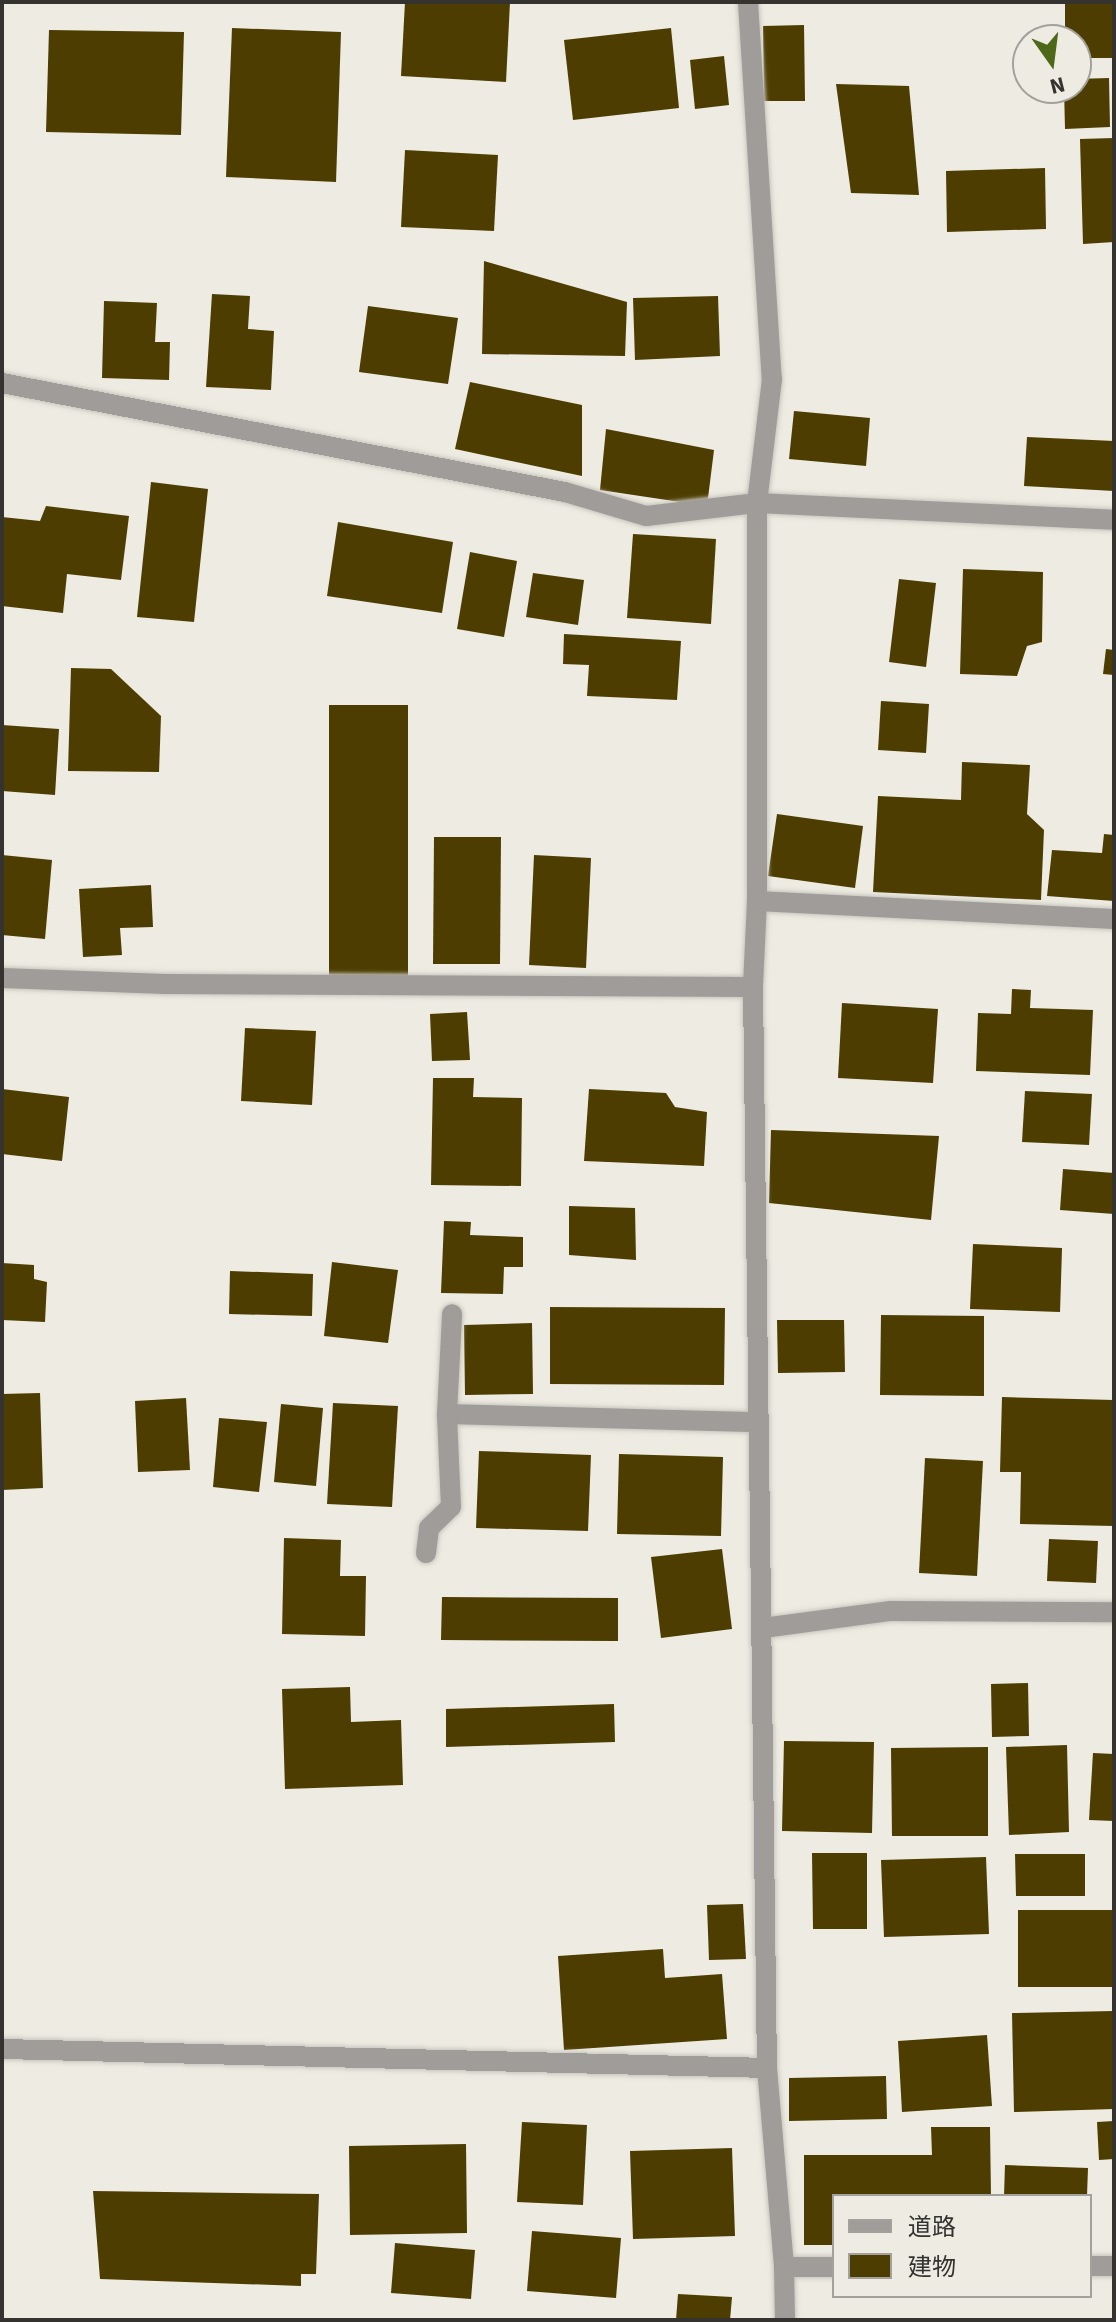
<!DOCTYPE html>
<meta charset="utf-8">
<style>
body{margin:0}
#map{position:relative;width:1116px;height:2322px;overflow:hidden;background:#edebe2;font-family:"Source Sans 3","Noto Sans JP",sans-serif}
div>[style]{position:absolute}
.building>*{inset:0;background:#4d3d01}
.roads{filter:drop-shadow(0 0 2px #c8c6be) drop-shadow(0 0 2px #c8c6be)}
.lane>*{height:20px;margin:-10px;padding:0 10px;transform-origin:10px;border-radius:10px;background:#9f9c99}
.street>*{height:20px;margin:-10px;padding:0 10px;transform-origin:10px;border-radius:10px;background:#9f9c99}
span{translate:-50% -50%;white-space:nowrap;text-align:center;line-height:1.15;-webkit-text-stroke:8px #edebe2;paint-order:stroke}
.frame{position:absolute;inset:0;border:4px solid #343330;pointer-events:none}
.legend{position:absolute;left:832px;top:2194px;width:260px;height:104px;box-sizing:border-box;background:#edebe2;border:2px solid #a3a19b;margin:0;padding:10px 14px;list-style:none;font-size:24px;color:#343330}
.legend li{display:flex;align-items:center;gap:16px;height:40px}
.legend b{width:40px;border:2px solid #a3a19b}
.north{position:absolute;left:1012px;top:24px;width:80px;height:80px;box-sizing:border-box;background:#edebe2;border:2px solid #a3a19b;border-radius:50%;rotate:166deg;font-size:22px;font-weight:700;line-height:32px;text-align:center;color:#343330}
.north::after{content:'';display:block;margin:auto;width:28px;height:36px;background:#4e681a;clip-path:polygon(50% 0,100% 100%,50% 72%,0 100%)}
</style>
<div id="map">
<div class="building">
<i style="clip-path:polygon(405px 2px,510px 2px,506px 82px,401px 76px)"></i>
<i style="clip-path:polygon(1065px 2px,1114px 2px,1114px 58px,1076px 58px,1076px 40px,1065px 40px)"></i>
<i style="clip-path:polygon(804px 25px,805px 101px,764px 101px,763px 26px)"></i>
<i style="clip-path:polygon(232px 28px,341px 32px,336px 182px,226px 177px)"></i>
<i style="clip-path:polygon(671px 28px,679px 108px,573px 120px,564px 40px)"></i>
<i style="clip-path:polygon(49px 30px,184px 32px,181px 135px,46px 132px)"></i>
<i style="clip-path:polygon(724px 56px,729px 105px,695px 109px,690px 60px)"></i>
<i style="clip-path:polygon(1109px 78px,1110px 127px,1065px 129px,1064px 88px,1076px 88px,1076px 79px)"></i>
<i style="clip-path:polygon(836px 84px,909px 86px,919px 195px,851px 193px)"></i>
<i style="clip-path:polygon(1114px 138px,1114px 242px,1083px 244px,1080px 139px)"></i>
<i style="clip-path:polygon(405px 150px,498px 155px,494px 231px,401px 227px)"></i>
<i style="clip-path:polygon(1045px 168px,1046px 229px,947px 232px,946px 171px)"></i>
<i style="clip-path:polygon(484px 261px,627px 302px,625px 356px,482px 354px)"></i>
<i style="clip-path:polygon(212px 294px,250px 296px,248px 329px,274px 331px,271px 390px,206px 387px)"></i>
<i style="clip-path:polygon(718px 296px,720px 356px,635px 360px,633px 298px)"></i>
<i style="clip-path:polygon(104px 301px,157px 303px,155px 342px,170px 342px,169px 380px,102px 378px)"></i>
<i style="clip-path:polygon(368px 306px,458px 318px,448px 384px,359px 372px)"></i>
<i style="clip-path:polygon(470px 382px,582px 405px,582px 476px,455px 449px)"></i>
<i style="clip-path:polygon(794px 411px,870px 418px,866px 466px,789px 459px)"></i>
<i style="clip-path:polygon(606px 429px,714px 450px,707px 506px,600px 490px)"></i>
<i style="clip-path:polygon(1027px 437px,1114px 441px,1114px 491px,1024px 486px)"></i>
<i style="clip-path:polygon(151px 482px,208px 489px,194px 622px,137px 617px)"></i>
<i style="clip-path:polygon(46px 506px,129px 516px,121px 580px,67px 574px,63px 613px,2px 606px,2px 517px,40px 521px)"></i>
<i style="clip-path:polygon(338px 522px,453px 542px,442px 613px,327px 596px)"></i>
<i style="clip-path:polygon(633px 534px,716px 539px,711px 624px,627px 618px)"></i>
<i style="clip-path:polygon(470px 552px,517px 561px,504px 637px,457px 629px)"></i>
<i style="clip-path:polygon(963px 569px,1043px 572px,1042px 642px,1027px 646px,1017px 676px,960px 674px)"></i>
<i style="clip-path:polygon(533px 573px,584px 580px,578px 625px,526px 617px)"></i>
<i style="clip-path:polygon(899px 579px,936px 583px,926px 667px,889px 662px)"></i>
<i style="clip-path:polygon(564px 634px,681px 641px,677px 700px,587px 696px,589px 665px,563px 664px)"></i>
<i style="clip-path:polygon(1106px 649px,1114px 650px,1114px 675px,1103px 674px)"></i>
<i style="clip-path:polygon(71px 668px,111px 669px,161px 716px,159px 772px,68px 771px)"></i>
<i style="clip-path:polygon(881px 701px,929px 704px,926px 753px,878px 750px)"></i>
<i style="clip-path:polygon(329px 705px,408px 705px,408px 977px,329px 978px)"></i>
<i style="clip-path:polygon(2px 725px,59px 729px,55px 795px,2px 791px)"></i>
<i style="clip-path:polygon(962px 762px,1030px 765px,1027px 814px,1044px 830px,1041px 900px,873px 892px,878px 796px,961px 800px)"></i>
<i style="clip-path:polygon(777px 814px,863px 826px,855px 888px,768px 876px)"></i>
<i style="clip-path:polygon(1104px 834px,1114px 835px,1114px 901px,1047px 896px,1052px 850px,1102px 853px)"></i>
<i style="clip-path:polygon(434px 837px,501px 837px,500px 964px,433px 964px)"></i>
<i style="clip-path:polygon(2px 855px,52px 860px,45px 939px,2px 935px)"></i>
<i style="clip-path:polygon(534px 855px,591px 858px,586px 968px,529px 965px)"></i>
<i style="clip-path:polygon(151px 885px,153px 927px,120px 928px,122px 955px,83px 957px,79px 889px)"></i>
<i style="clip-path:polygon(1012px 989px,1031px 990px,1030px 1008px,1093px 1010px,1090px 1075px,976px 1071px,978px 1013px,1011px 1014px)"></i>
<i style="clip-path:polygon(842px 1003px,938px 1009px,933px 1083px,838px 1078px)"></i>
<i style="clip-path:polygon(467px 1012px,470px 1060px,432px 1061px,430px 1014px)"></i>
<i style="clip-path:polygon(245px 1028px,316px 1031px,312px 1105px,241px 1101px)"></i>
<i style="clip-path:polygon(433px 1078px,474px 1078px,473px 1097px,522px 1098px,521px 1186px,431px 1185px)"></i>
<i style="clip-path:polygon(2px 1089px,69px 1097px,62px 1161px,2px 1154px)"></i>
<i style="clip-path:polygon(589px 1089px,666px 1093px,675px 1107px,707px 1112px,704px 1166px,584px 1161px)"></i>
<i style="clip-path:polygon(1025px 1091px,1092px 1094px,1089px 1145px,1022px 1142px)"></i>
<i style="clip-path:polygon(771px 1130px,939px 1136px,931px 1220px,769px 1203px)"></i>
<i style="clip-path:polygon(1063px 1169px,1114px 1173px,1114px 1214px,1060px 1210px)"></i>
<i style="clip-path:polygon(569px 1206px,635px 1208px,636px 1260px,569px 1255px)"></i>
<i style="clip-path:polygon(444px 1221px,471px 1222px,470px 1235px,523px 1237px,523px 1267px,504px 1267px,503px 1294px,441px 1293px)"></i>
<i style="clip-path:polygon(973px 1244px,1062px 1248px,1060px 1312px,970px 1309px)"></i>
<i style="clip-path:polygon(332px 1262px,398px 1270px,388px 1343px,324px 1336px)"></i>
<i style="clip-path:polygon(2px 1263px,34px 1265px,34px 1279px,47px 1282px,45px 1322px,2px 1320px)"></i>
<i style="clip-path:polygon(230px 1271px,313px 1274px,312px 1316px,229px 1314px)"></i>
<i style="clip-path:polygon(550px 1307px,725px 1308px,724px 1385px,550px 1384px)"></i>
<i style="clip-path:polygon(881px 1315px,984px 1316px,984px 1396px,880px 1395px)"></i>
<i style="clip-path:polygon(777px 1320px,844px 1320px,845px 1372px,778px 1373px)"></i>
<i style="clip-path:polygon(532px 1323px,533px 1394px,465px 1395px,464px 1325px)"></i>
<i style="clip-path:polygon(40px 1393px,43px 1488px,2px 1490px,2px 1394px)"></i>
<i style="clip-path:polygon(1002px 1397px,1114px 1400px,1114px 1526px,1020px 1524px,1021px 1472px,1000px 1472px)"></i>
<i style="clip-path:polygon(186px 1398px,190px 1470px,138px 1472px,135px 1401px)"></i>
<i style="clip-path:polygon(333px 1403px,398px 1406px,392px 1507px,327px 1504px)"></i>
<i style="clip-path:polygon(281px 1404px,323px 1408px,316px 1486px,274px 1482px)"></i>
<i style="clip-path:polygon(219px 1418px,267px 1422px,259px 1492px,213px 1487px)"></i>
<i style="clip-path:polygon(479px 1451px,591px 1455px,588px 1531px,476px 1528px)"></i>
<i style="clip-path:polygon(619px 1454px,723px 1457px,721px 1536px,617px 1534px)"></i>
<i style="clip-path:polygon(925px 1458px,983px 1461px,977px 1576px,919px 1573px)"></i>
<i style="clip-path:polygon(284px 1538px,341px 1540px,340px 1576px,366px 1576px,365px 1636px,282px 1634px)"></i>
<i style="clip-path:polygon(1049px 1539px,1098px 1541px,1096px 1583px,1047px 1581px)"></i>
<i style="clip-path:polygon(722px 1549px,732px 1629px,661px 1638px,651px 1557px)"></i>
<i style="clip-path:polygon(442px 1597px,618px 1598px,618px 1641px,441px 1640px)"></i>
<i style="clip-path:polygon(1028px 1683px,1029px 1736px,992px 1737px,991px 1684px)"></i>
<i style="clip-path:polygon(350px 1687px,351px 1722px,401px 1720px,403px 1785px,285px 1789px,282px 1689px)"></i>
<i style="clip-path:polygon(614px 1704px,615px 1742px,446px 1747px,446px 1709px)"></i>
<i style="clip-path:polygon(784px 1741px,874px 1742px,872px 1833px,782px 1831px)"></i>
<i style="clip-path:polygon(1067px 1745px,1069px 1832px,1009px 1835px,1006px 1747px)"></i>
<i style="clip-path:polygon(988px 1747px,988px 1836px,892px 1836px,891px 1748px)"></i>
<i style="clip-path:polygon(1093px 1753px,1114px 1754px,1114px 1821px,1089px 1820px)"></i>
<i style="clip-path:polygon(812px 1853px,867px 1853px,867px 1929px,813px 1929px)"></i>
<i style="clip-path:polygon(1015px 1854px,1085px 1854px,1085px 1896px,1016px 1896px)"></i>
<i style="clip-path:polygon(986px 1857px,989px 1934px,884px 1937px,881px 1860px)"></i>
<i style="clip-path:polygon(743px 1904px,746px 1959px,709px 1960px,707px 1905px)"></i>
<i style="clip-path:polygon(1018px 1910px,1114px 1910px,1114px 1987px,1018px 1987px)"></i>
<i style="clip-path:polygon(663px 1949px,665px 1978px,722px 1974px,727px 2039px,564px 2050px,558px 1956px)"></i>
<i style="clip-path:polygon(1114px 2011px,1114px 2109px,1014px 2112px,1012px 2013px)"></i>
<i style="clip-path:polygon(987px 2035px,992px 2106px,902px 2112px,898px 2041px)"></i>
<i style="clip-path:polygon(886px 2076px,887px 2119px,789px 2121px,789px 2078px)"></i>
<i style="clip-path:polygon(1114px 2121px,1114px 2159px,1099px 2160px,1097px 2122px)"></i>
<i style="clip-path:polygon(522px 2122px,587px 2125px,583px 2205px,517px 2202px)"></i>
<i style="clip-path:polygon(931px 2127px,990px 2127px,991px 2196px,834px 2196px,834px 2245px,804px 2245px,804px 2155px,932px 2155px)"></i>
<i style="clip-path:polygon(466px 2144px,467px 2233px,350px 2235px,349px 2146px)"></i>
<i style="clip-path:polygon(732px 2148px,735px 2236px,633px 2239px,630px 2151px)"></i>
<i style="clip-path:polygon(1005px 2165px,1088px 2168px,1087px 2196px,1004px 2196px)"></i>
<i style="clip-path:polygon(93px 2191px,319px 2194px,316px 2274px,301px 2274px,301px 2286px,100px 2279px)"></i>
<i style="clip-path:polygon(532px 2231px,621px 2238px,616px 2298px,527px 2291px)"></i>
<i style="clip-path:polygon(395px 2243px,475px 2250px,471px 2299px,391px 2293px)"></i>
<i style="clip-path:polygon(678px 2294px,732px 2297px,730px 2320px,676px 2320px)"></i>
</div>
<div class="roads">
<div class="lane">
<i style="left:763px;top:1628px;width:129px;rotate:-7.6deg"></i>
<i style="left:891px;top:1611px;width:223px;rotate:0.3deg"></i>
</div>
<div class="street">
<i style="left:748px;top:2px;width:378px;rotate:86.4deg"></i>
<i style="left:772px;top:379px;width:125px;rotate:96.9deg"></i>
<i style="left:757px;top:503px;width:398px;rotate:90deg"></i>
<i style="left:757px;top:901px;width:86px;rotate:92.7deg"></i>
<i style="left:753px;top:987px;width:1081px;rotate:89.26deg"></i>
<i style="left:767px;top:2068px;width:200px;rotate:85.1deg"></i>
<i style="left:784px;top:2267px;width:53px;rotate:88.9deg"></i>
<i style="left:2px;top:383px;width:573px;rotate:10.96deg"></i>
<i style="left:565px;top:492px;width:84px;rotate:16.5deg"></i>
<i style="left:646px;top:516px;width:112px;rotate:-6.7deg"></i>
<i style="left:757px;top:503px;width:357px;rotate:2.7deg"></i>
<i style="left:757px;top:901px;width:357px;rotate:2.9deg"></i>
<i style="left:2px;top:978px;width:163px;rotate:2.1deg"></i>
<i style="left:165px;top:984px;width:588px;rotate:0.29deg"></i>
<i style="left:447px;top:1414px;width:312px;rotate:1.5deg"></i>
<i style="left:426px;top:1553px;width:25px;rotate:-83deg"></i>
<i style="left:429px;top:1528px;width:30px;rotate:-44deg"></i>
<i style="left:451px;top:1507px;width:93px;rotate:-92.5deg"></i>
<i style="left:447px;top:1414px;width:100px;rotate:-87.1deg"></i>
<i style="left:2px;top:2049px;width:765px;rotate:1.42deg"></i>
<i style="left:1090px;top:2266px;width:24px"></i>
<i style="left:784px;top:2267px;width:50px"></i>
</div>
</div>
<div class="frame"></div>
<ul class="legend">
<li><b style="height:10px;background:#9f9c99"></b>道路</li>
<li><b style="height:22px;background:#4d3d01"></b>建物</li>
</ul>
<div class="north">N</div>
</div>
